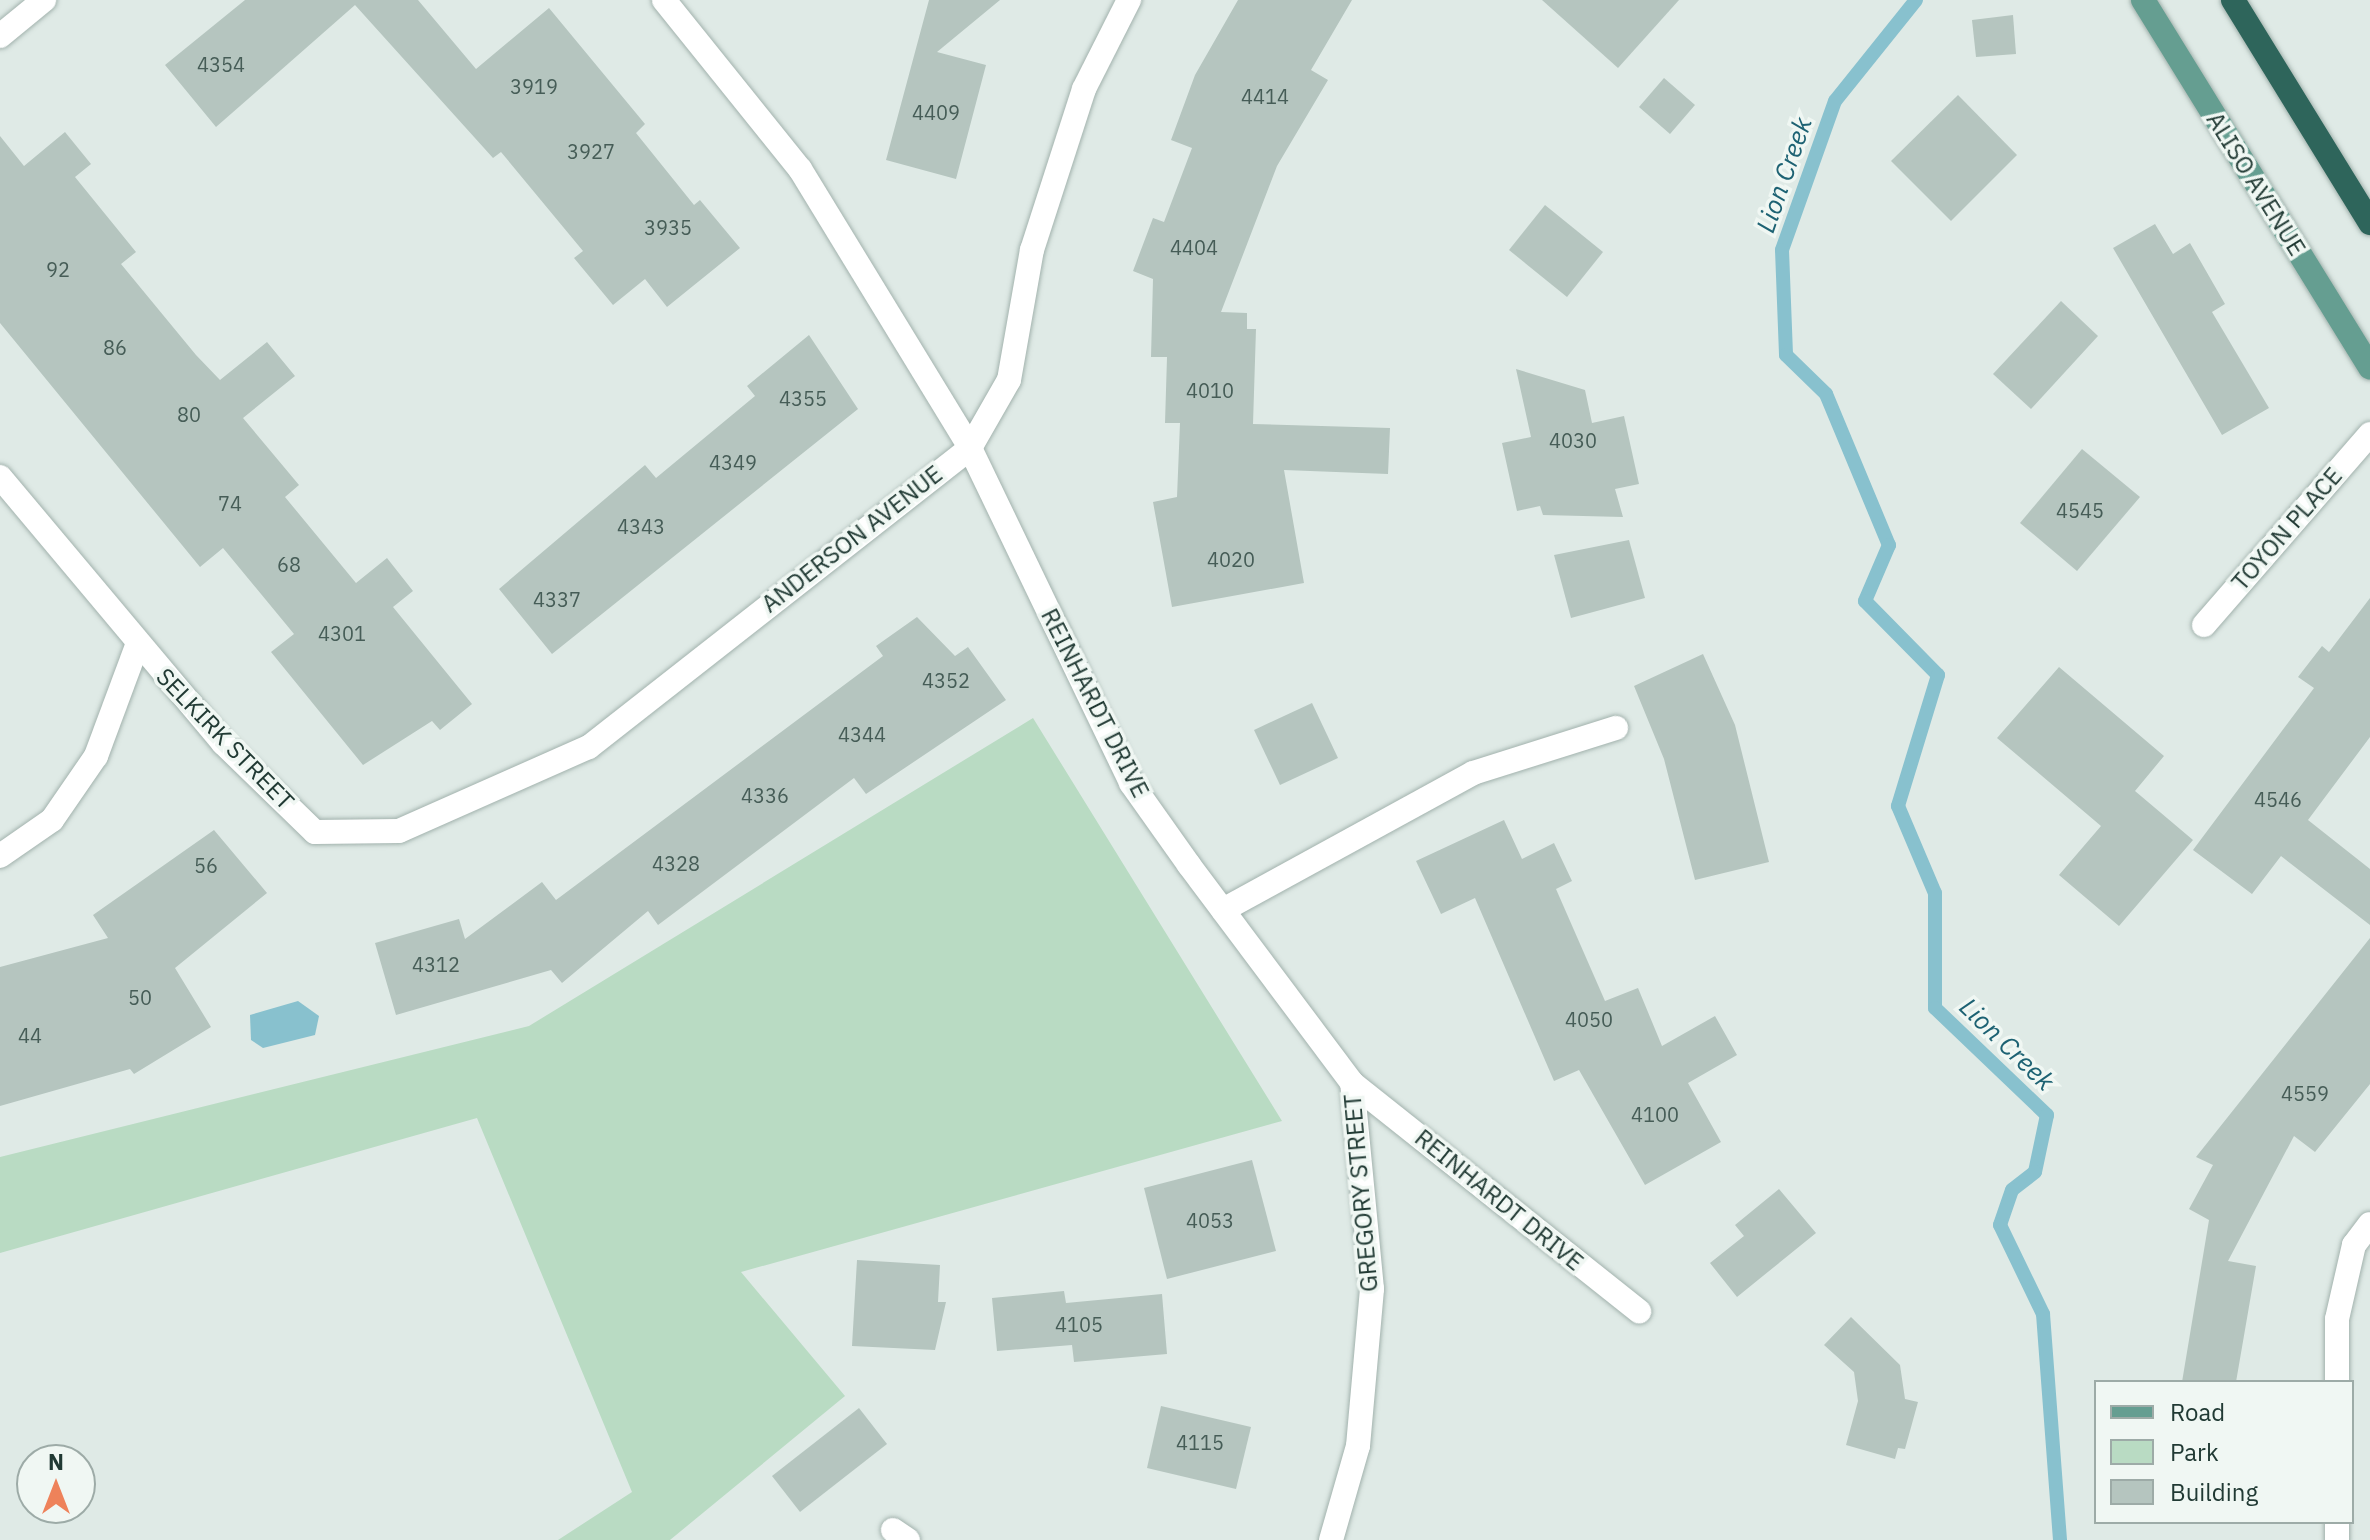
<!DOCTYPE html>
<style>
body{margin:0}
#map{position:relative;width:2370px;height:1540px;overflow:hidden;background:#dfeae6;font-family:"IBM Plex Sans",sans-serif}
div>[style]{position:absolute}
.green>*{inset:0;background:#b9dbc3}
.water>*{inset:0;background:#88c1ce}
.stream>*{height:14px;margin:-7px;padding:0 7px;transform-origin:7px;border-radius:7px;background:#88c1ce}
.building>*{inset:0;background:#b5c5bf}
.roads{filter:drop-shadow(0 0 2px #a2b2ad) drop-shadow(0 0 2px #a2b2ad)}
.minor>*{height:24px;margin:-12px;padding:0 12px;transform-origin:12px;border-radius:12px;background:#fff}
.major>*{height:24px;margin:-12px;padding:0 12px;transform-origin:12px;border-radius:12px;background:#659e91}
.highway>*{height:24px;margin:-12px;padding:0 12px;transform-origin:12px;border-radius:12px;background:#2e655b}
span{translate:-50% -50%;white-space:nowrap;text-align:center;line-height:1.15;-webkit-text-stroke:7px #f0f7f3;paint-order:stroke}
.number-label{font-size:20px;color:#465d57}
.number-label span{-webkit-text-stroke-width:0}
.street-label{font-size:24px;color:#213a34}
.water-label{font-size:26px;color:#1d6273;font-style:italic}
.legend{position:absolute;left:2094px;top:1380px;width:260px;height:144px;box-sizing:border-box;background:#f0f7f3;border:2px solid #9daba7;margin:0;padding:10px 14px;list-style:none;font-size:24px;color:#213a34}
.legend li{display:flex;align-items:center;gap:16px;height:40px}
.legend b{width:40px;border:2px solid #9daba7}
.north{position:absolute;left:16px;top:1444px;width:80px;height:80px;box-sizing:border-box;background:#f0f7f3;border:2px solid #9daba7;border-radius:50%;rotate:0deg;font-size:22px;font-weight:700;line-height:32px;text-align:center;color:#213a34}
.north::after{content:'';display:block;margin:auto;width:28px;height:36px;background:#ee825a;clip-path:polygon(50% 0,100% 100%,50% 72%,0 100%)}
</style>
<div id="map">
<div class="green">
<i style="clip-path:polygon(1033px 718px,1282px 1121px,741px 1272px,845px 1396px,670px 1540px,558px 1540px,632px 1492px,477px 1118px,0 1253px,0 1157px,529px 1026px)"></i>
</div>
<div class="water">
<i style="clip-path:polygon(298px 1001px,319px 1016px,315px 1035px,263px 1048px,251px 1040px,250px 1015px)"></i>
</div>
<div class="stream">
<i style="left:1916px;top:0;width:129px;rotate:128.7deg"></i>
<i style="left:1835px;top:101px;width:158px;rotate:109.6deg"></i>
<i style="left:1782px;top:250px;width:105px;rotate:87.8deg"></i>
<i style="left:1786px;top:355px;width:56px;rotate:44.3deg"></i>
<i style="left:1826px;top:394px;width:164px;rotate:67.4deg"></i>
<i style="left:1889px;top:545px;width:61px;rotate:113.2deg"></i>
<i style="left:1865px;top:601px;width:104px;rotate:45.4deg"></i>
<i style="left:1938px;top:675px;width:137px;rotate:107deg"></i>
<i style="left:1898px;top:806px;width:95px;rotate:67deg"></i>
<i style="left:1935px;top:893px;width:115px;rotate:90deg"></i>
<i style="left:1935px;top:1008px;width:155px;rotate:43.7deg"></i>
<i style="left:2047px;top:1115px;width:58px;rotate:101.9deg"></i>
<i style="left:2035px;top:1172px;width:29px;rotate:142deg"></i>
<i style="left:2012px;top:1190px;width:37px;rotate:109deg"></i>
<i style="left:2000px;top:1225px;width:99px;rotate:64.2deg"></i>
<i style="left:2043px;top:1314px;width:227px;rotate:85.7deg"></i>
</div>
<div class="building">
<i style="clip-path:polygon(245px 0,418px 0,476px 69px,549px 8px,645px 124px,636px 133px,694px 205px,700px 200px,740px 248px,667px 307px,645px 279px,613px 305px,574px 258px,583px 251px,501px 152px,493px 158px,355px 5px,216px 127px,165px 65px)"></i>
<i style="clip-path:polygon(929px 0,1000px 0,937px 52px,986px 65px,956px 179px,886px 160px)"></i>
<i style="clip-path:polygon(1238px 0,1352px 0,1311px 70px,1328px 80px,1277px 166px,1221px 312px,1247px 313px,1247px 329px,1256px 329px,1253px 424px,1390px 428px,1388px 474px,1284px 470px,1304px 583px,1172px 607px,1153px 502px,1177px 497px,1180px 423px,1165px 423px,1167px 357px,1151px 357px,1153px 279px,1133px 271px,1153px 218px,1164px 222px,1192px 148px,1171px 140px,1195px 75px)"></i>
<i style="clip-path:polygon(1542px 0,1679px 0,1618px 68px)"></i>
<i style="clip-path:polygon(2013px 15px,2016px 54px,1976px 57px,1972px 20px)"></i>
<i style="clip-path:polygon(1664px 78px,1695px 105px,1670px 134px,1639px 107px)"></i>
<i style="clip-path:polygon(1958px 95px,2017px 155px,1951px 221px,1891px 161px)"></i>
<i style="clip-path:polygon(65px 132px,91px 164px,75px 177px,136px 252px,121px 264px,196px 355px,220px 380px,267px 342px,295px 376px,243px 418px,299px 485px,285px 497px,356px 583px,387px 558px,413px 591px,393px 607px,472px 704px,440px 730px,432px 721px,363px 765px,271px 652px,294px 634px,223px 548px,200px 567px,0 323px,0 136px,24px 166px)"></i>
<i style="clip-path:polygon(1545px 205px,1603px 252px,1567px 297px,1509px 250px)"></i>
<i style="clip-path:polygon(2155px 224px,2173px 254px,2190px 243px,2225px 304px,2212px 312px,2269px 408px,2222px 435px,2113px 248px)"></i>
<i style="clip-path:polygon(2061px 301px,2098px 336px,2031px 409px,1993px 374px)"></i>
<i style="clip-path:polygon(809px 335px,858px 409px,552px 654px,499px 589px,645px 465px,656px 478px,755px 396px,747px 386px)"></i>
<i style="clip-path:polygon(1516px 369px,1585px 390px,1592px 423px,1624px 416px,1639px 484px,1615px 489px,1623px 517px,1543px 515px,1540px 506px,1517px 511px,1502px 443px,1531px 437px)"></i>
<i style="clip-path:polygon(2082px 449px,2140px 497px,2077px 571px,2020px 523px)"></i>
<i style="clip-path:polygon(1629px 540px,1645px 598px,1571px 618px,1554px 555px)"></i>
<i style="clip-path:polygon(2370px 598px,2370px 737px,2308px 820px,2370px 869px,2370px 925px,2281px 856px,2252px 894px,2193px 850px,2314px 688px,2298px 677px,2322px 646px,2329px 652px)"></i>
<i style="clip-path:polygon(917px 617px,955px 656px,968px 647px,1006px 700px,866px 794px,854px 778px,658px 925px,648px 911px,562px 983px,551px 970px,396px 1015px,375px 943px,459px 919px,465px 939px,542px 882px,556px 900px,883px 656px,876px 646px)"></i>
<i style="clip-path:polygon(1703px 654px,1735px 725px,1769px 862px,1695px 880px,1664px 759px,1634px 686px)"></i>
<i style="clip-path:polygon(2059px 667px,2164px 756px,2135px 791px,2193px 840px,2119px 926px,2059px 875px,2101px 826px,1997px 738px)"></i>
<i style="clip-path:polygon(1312px 703px,1338px 758px,1280px 785px,1254px 730px)"></i>
<i style="clip-path:polygon(1504px 820px,1522px 859px,1554px 843px,1572px 881px,1556px 889px,1605px 1001px,1638px 988px,1662px 1046px,1715px 1016px,1737px 1055px,1688px 1083px,1721px 1142px,1645px 1185px,1579px 1070px,1554px 1081px,1475px 898px,1441px 914px,1416px 861px)"></i>
<i style="clip-path:polygon(214px 830px,267px 893px,175px 968px,211px 1027px,134px 1074px,130px 1069px,0 1106px,0 967px,108px 938px,93px 915px)"></i>
<i style="clip-path:polygon(2370px 938px,2370px 1084px,2315px 1152px,2294px 1136px,2228px 1261px,2256px 1266px,2236px 1382px,2182px 1382px,2209px 1220px,2189px 1209px,2213px 1165px,2196px 1157px)"></i>
<i style="clip-path:polygon(1252px 1160px,1276px 1251px,1167px 1279px,1144px 1188px)"></i>
<i style="clip-path:polygon(1779px 1189px,1816px 1233px,1737px 1297px,1710px 1263px,1744px 1236px,1735px 1225px)"></i>
<i style="clip-path:polygon(857px 1260px,940px 1265px,938px 1302px,946px 1302px,935px 1350px,852px 1346px)"></i>
<i style="clip-path:polygon(1064px 1291px,1066px 1303px,1162px 1294px,1167px 1354px,1074px 1362px,1072px 1345px,997px 1351px,992px 1298px)"></i>
<i style="clip-path:polygon(1851px 1317px,1900px 1365px,1905px 1399px,1918px 1402px,1905px 1449px,1898px 1448px,1895px 1459px,1846px 1445px,1858px 1401px,1854px 1372px,1824px 1345px)"></i>
<i style="clip-path:polygon(1161px 1406px,1251px 1427px,1236px 1489px,1147px 1468px)"></i>
<i style="clip-path:polygon(859px 1408px,887px 1444px,800px 1512px,772px 1476px)"></i>
</div>
<div class="roads">
<div class="minor">
<i style="left:664px;top:0;width:217px;rotate:51.2deg"></i>
<i style="left:800px;top:169px;width:327px;rotate:58.6deg"></i>
<i style="left:970px;top:448px;width:372px;rotate:64.3deg"></i>
<i style="left:1131px;top:783px;width:100px;rotate:54.7deg"></i>
<i style="left:1189px;top:865px;width:272px;rotate:53.2deg"></i>
<i style="left:1352px;top:1083px;width:367px;rotate:38.5deg"></i>
<i style="left:0;top:36px;width:57px;rotate:-39.3deg"></i>
<i style="left:0;top:477px;width:347px;rotate:50deg"></i>
<i style="left:223px;top:743px;width:128px;rotate:44.1deg"></i>
<i style="left:315px;top:832px;width:84px;rotate:-0.7deg"></i>
<i style="left:399px;top:831px;width:208px;rotate:-23.9deg"></i>
<i style="left:589px;top:747px;width:484px;rotate:-38.1deg"></i>
<i style="left:970px;top:448px;width:78px;rotate:-60.2deg"></i>
<i style="left:1009px;top:380px;width:132px;rotate:-80deg"></i>
<i style="left:1032px;top:250px;width:169px;rotate:-72.1deg"></i>
<i style="left:1084px;top:89px;width:100px;rotate:-63.2deg"></i>
<i style="left:2204px;top:625px;width:253px;rotate:-49deg"></i>
<i style="left:0;top:856px;width:63px;rotate:-34.7deg"></i>
<i style="left:52px;top:820px;width:78px;rotate:-55.5deg"></i>
<i style="left:96px;top:756px;width:117px;rotate:-69.6deg"></i>
<i style="left:1223px;top:910px;width:285px;rotate:-28.7deg"></i>
<i style="left:1473px;top:773px;width:150px;rotate:-17.5deg"></i>
<i style="left:2337px;top:1382px;width:63px;rotate:-90deg"></i>
<i style="left:2337px;top:1319px;width:76px;rotate:-77.1deg"></i>
<i style="left:2354px;top:1245px;width:26px;rotate:-53deg"></i>
<i style="left:2337px;top:1522px;width:18px;rotate:90deg"></i>
<i style="left:893px;top:1530px;width:18px;rotate:34deg"></i>
<i style="left:1331px;top:1540px;width:98px;rotate:-74deg"></i>
<i style="left:1358px;top:1446px;width:158px;rotate:-84.9deg"></i>
<i style="left:1372px;top:1289px;width:207px;rotate:-95.5deg"></i>
</div>
<div class="major">
<i style="left:2143px;top:0;width:432px;rotate:58.3deg"></i>
</div>
<div class="highway">
<i style="left:2233px;top:0;width:262px;rotate:58.4deg"></i>
</div>
</div>
<div class="number-label">
<span style="left:221px;top:64px">4354</span>
<span style="left:534px;top:86px">3919</span>
<span style="left:1265px;top:96px">4414</span>
<span style="left:936px;top:112px">4409</span>
<span style="left:591px;top:151px">3927</span>
<span style="left:668px;top:227px">3935</span>
<span style="left:1194px;top:247px">4404</span>
<span style="left:58px;top:269px">92</span>
<span style="left:115px;top:347px">86</span>
<span style="left:1210px;top:390px">4010</span>
<span style="left:803px;top:398px">4355</span>
<span style="left:189px;top:414px">80</span>
<span style="left:1573px;top:440px">4030</span>
<span style="left:733px;top:462px">4349</span>
<span style="left:230px;top:503px">74</span>
<span style="left:2080px;top:510px">4545</span>
<span style="left:641px;top:526px">4343</span>
<span style="left:1231px;top:559px">4020</span>
<span style="left:289px;top:564px">68</span>
<span style="left:557px;top:599px">4337</span>
<span style="left:342px;top:633px">4301</span>
<span style="left:946px;top:680px">4352</span>
<span style="left:862px;top:734px">4344</span>
<span style="left:765px;top:795px">4336</span>
<span style="left:2278px;top:799px">4546</span>
<span style="left:676px;top:863px">4328</span>
<span style="left:206px;top:865px">56</span>
<span style="left:436px;top:964px">4312</span>
<span style="left:140px;top:997px">50</span>
<span style="left:1589px;top:1019px">4050</span>
<span style="left:30px;top:1035px">44</span>
<span style="left:2305px;top:1093px">4559</span>
<span style="left:1655px;top:1114px">4100</span>
<span style="left:1210px;top:1220px">4053</span>
<span style="left:1079px;top:1324px">4105</span>
<span style="left:1200px;top:1442px">4115</span>
</div>
<div class="street-label">
<span style="left:2256px;top:184px;rotate:58deg">ALISO AVENUE</span>
<span style="left:2287px;top:529px;rotate:-49deg">TOYON PLACE</span>
<span style="left:852px;top:539px;rotate:-38deg">ANDERSON AVENUE</span>
<span style="left:1095px;top:703px;rotate:63deg">REINHARDT DRIVE</span>
<span style="left:225px;top:739px;rotate:46deg">SELKIRK STREET</span>
<span style="left:1361px;top:1193px;rotate:-95deg">GREGORY STREET</span>
<span style="left:1499px;top:1200px;rotate:39deg">REINHARDT DRIVE</span>
</div>
<div class="water-label">
<span style="left:1784px;top:175px;rotate:-71deg">Lion Creek</span>
<span style="left:2007px;top:1044px;rotate:44deg">Lion Creek</span>
</div>
<ul class="legend">
<li><b style="height:10px;background:#659e91"></b>Road</li>
<li><b style="height:22px;background:#b9dbc3"></b>Park</li>
<li><b style="height:22px;background:#b5c5bf"></b>Building</li>
</ul>
<div class="north">N</div>
</div>
